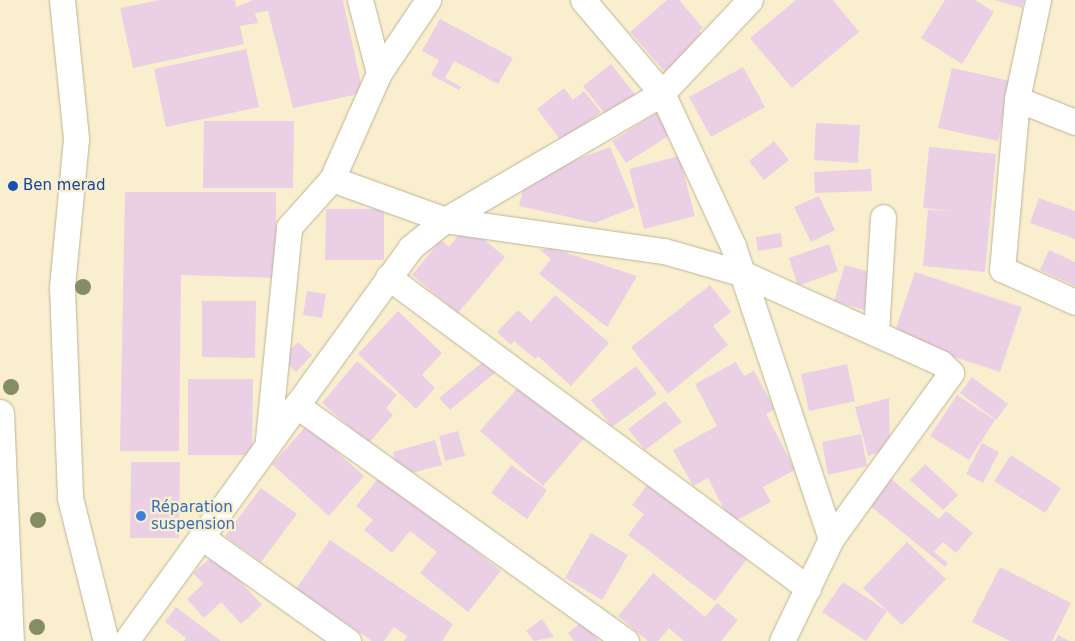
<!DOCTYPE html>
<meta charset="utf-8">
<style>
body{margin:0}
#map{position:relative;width:1075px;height:641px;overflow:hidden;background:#f9efcf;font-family:"DejaVu Sans",sans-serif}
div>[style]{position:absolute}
.building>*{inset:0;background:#ebcfe5}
.roads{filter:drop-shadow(0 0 1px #bdb495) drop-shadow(0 0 1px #bdb495)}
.minor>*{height:25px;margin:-12.5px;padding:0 12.5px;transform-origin:12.5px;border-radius:12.5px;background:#fff}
.primary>*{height:28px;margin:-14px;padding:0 14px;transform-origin:14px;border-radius:14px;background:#fff}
.trees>*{width:16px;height:16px;margin:-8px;border-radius:50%;background:#848d63}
.dots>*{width:14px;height:14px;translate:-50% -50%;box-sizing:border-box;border:2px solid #f9efcf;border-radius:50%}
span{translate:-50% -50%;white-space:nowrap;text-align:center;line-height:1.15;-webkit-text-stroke:4.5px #f9efcf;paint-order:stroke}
.transit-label{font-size:15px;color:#164399}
.left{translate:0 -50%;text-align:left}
.shop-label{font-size:15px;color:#366cbe}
</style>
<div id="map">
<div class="building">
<i style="clip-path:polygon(160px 0,235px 0,236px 7px,253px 0,343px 0,363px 93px,293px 108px,268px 11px,255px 13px,258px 23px,240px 26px,244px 44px,133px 68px,120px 8px)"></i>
<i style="clip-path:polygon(667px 0,679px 0,703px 28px,699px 31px,704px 37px,665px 72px,630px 32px)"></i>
<i style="clip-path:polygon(796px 0,833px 0,859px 32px,792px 88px,750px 38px)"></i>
<i style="clip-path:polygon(945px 0,975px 0,994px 12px,962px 64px,921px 38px)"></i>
<i style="clip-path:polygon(994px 0,1024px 0,1022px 8px)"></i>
<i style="clip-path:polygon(440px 19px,513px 58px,498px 84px,454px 61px,445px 78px,461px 87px,459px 90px,431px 75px,439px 60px,422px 51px)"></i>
<i style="clip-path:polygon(246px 49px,259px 107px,166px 127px,154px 69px)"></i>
<i style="clip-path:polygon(611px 64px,637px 97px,609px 119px,583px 86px)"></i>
<i style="clip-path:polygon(743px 67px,765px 107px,711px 137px,689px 97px)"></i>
<i style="clip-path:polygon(952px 68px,1011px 81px,998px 141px,938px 128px)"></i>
<i style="clip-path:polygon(564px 88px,573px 100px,584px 91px,601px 112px,562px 142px,537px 109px)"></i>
<i style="clip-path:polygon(657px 113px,671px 134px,626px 163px,612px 141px)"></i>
<i style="clip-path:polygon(204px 121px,294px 121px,293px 188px,203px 188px)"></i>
<i style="clip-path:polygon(816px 123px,860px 125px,858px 163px,814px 160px)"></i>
<i style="clip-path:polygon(774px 141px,789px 160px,764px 180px,749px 161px)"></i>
<i style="clip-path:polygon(610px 147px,635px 207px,595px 223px,519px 206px,523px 190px,572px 161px)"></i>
<i style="clip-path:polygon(929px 147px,996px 154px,985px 272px,923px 266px,928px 210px,953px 211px,923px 208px)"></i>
<i style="clip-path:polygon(679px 156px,695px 216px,644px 229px,629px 169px)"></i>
<i style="clip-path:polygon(871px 169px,872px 191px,815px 193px,814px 172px)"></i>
<i style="clip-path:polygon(125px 192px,276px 192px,276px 278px,181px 275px,179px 451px,120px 451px)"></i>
<i style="clip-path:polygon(819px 196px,835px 230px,811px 242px,794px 207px)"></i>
<i style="clip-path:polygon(1039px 198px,1075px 211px,1075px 239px,1030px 223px)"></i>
<i style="clip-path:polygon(326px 209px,384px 209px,384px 260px,325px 260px)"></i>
<i style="clip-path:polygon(467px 225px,505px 257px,458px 313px,412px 275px,441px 240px,449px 247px)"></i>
<i style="clip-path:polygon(781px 233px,782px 247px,758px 251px,756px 237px)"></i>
<i style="clip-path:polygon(829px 244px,838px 271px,798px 286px,789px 258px)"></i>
<i style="clip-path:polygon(552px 248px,637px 276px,607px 327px,539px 274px,551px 259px,540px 250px)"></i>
<i style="clip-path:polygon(1049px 250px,1075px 262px,1075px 286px,1040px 270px)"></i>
<i style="clip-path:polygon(845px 265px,876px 274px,864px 310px,834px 301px)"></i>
<i style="clip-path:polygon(915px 272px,1022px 307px,1000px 372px,893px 337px)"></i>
<i style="clip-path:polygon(710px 285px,731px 312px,713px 326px,728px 345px,668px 394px,631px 347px)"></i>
<i style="clip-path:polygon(307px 291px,326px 294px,322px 318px,303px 315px)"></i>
<i style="clip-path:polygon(555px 295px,609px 343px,571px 386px,538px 356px,535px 359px,514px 341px,511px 345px,497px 332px,518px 310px,531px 322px)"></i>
<i style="clip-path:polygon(202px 301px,256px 301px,255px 358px,202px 357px)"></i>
<i style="clip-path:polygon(398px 311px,442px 353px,422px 375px,435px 388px,416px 409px,358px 354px)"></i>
<i style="clip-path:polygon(298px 342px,312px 355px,296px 372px,282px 358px)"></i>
<i style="clip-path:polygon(485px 360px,496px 372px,450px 410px,439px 398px)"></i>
<i style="clip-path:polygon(357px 361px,397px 395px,386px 408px,393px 415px,369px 443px,322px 403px)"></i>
<i style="clip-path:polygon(736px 362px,744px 376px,754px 371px,775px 409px,766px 414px,795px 470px,763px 487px,771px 502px,731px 523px,708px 478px,693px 486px,673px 450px,717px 426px,695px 384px)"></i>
<i style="clip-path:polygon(847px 364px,855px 401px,809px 411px,801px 374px)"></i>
<i style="clip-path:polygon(636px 366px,657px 394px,612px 427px,591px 400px)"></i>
<i style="clip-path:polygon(972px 377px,1008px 404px,996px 420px,960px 393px)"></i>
<i style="clip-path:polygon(188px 379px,253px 379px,252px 455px,188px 455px)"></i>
<i style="clip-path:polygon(523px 382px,586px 436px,543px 486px,480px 431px)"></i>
<i style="clip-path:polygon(957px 395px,995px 420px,969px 460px,930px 436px)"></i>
<i style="clip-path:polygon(889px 398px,890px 449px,868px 456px,855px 407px)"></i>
<i style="clip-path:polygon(665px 401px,682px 422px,645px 450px,628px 429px)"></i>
<i style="clip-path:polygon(307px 425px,364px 476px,329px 516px,272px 464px)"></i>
<i style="clip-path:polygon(458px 431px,465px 456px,445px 461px,439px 436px)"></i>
<i style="clip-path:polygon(861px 434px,867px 466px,828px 475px,822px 442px)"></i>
<i style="clip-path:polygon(435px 440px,442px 465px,400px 476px,393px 452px)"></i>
<i style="clip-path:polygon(982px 443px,999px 452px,983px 483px,966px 474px)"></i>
<i style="clip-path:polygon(1011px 455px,1061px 488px,1045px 513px,994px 481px)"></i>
<i style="clip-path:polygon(131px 462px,180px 462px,179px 538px,130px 538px)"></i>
<i style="clip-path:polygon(925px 464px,958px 495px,943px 510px,910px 480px)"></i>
<i style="clip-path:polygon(511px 465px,547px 490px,527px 519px,491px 493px)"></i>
<i style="clip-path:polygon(381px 475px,501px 571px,468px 612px,420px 573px,437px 552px,410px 531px,392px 553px,364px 530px,373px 520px,356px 506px)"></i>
<i style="clip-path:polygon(890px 478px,939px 519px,946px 511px,973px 533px,956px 553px,943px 542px,934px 552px,948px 563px,945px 567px,868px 504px)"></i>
<i style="clip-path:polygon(648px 484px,747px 559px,715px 601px,628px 535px,644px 514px,632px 505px)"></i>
<i style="clip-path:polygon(261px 488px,297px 514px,261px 562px,225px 536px)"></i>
<i style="clip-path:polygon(591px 533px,628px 555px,602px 600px,565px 578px)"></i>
<i style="clip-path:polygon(330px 540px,453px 624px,442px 641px,404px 641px,407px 636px,394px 627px,384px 641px,372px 641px,296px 589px)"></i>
<i style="clip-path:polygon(907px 542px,946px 579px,902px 625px,863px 588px)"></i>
<i style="clip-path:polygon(215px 554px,262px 605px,241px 624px,221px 602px,204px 618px,187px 599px,203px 584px,193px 573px)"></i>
<i style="clip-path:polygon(1000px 567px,1071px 603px,1052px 641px,1010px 641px,972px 622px)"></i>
<i style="clip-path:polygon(653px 573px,705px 617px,717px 603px,738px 620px,721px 641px,684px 641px,669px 628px,658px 641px,648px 641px,618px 616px)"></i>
<i style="clip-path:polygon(843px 582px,887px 611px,866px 641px,822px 612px)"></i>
<i style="clip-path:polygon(176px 607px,221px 641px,184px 641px,186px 638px,165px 622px)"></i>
<i style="clip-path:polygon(542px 619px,554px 637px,534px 641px,526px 631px)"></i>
<i style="clip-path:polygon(583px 621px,599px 641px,574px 641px,568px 633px)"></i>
<i style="clip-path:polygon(1058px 635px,1069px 641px,1055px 641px)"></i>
</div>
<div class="roads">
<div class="minor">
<i style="left:62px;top:0;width:140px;rotate:84.2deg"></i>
<i style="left:76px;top:139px;width:149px;rotate:95.4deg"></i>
<i style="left:62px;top:287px;width:211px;rotate:87.8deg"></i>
<i style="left:70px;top:498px;width:147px;rotate:75.9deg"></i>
<i style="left:360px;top:0;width:75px;rotate:75.4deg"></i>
<i style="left:583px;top:0;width:122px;rotate:49.7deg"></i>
<i style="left:662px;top:93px;width:169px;rotate:65.1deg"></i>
<i style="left:733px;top:246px;width:309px;rotate:71.5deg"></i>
<i style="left:831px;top:539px;width:113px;rotate:115.7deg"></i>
<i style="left:1038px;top:0;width:101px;rotate:102deg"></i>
<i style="left:1017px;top:99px;width:171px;rotate:95deg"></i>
<i style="left:1002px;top:269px;width:80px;rotate:24.3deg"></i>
<i style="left:1017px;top:99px;width:62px;rotate:21.6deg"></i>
<i style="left:332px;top:179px;width:120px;rotate:19.9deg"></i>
<i style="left:445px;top:220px;width:221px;rotate:8.1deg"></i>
<i style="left:664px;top:251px;width:83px;rotate:16deg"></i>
<i style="left:744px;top:274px;width:216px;rotate:24.3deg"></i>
<i style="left:941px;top:363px;width:14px;rotate:45deg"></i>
<i style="left:951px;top:373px;width:205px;rotate:125.9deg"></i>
<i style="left:388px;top:277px;width:523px;rotate:36.52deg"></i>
<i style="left:876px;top:332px;width:115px;rotate:-86.5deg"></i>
<i style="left:296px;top:405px;width:406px;rotate:35.6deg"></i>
<i style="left:268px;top:439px;width:213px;rotate:-84.3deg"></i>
<i style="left:289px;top:227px;width:64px;rotate:-48.1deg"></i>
<i style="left:332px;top:179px;width:116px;rotate:-66.1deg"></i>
<i style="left:379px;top:73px;width:88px;rotate:-56.1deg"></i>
<i style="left:203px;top:538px;width:178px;rotate:35.4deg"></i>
<i style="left:126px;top:641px;width:485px;rotate:-54.1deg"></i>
<i style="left:410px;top:248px;width:45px;rotate:-38.7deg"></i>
<i style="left:445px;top:220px;width:251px;rotate:-30.3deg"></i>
<i style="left:662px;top:93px;width:128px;rotate:-46.6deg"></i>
</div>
<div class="primary">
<i style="left:0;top:414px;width:227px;rotate:87.5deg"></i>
</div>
</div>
<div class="trees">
<i style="left:83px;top:287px"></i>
<i style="left:11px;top:387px"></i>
<i style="left:38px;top:520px"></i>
<i style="left:37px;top:627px"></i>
</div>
<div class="dots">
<i style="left:13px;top:186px;background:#1a4fb4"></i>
<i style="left:141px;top:516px;background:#3f7fe0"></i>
</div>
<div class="transit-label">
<span class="left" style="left:23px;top:186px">Ben merad</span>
</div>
<div class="shop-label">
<span class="left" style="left:151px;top:516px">Réparation<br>suspension</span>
</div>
</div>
